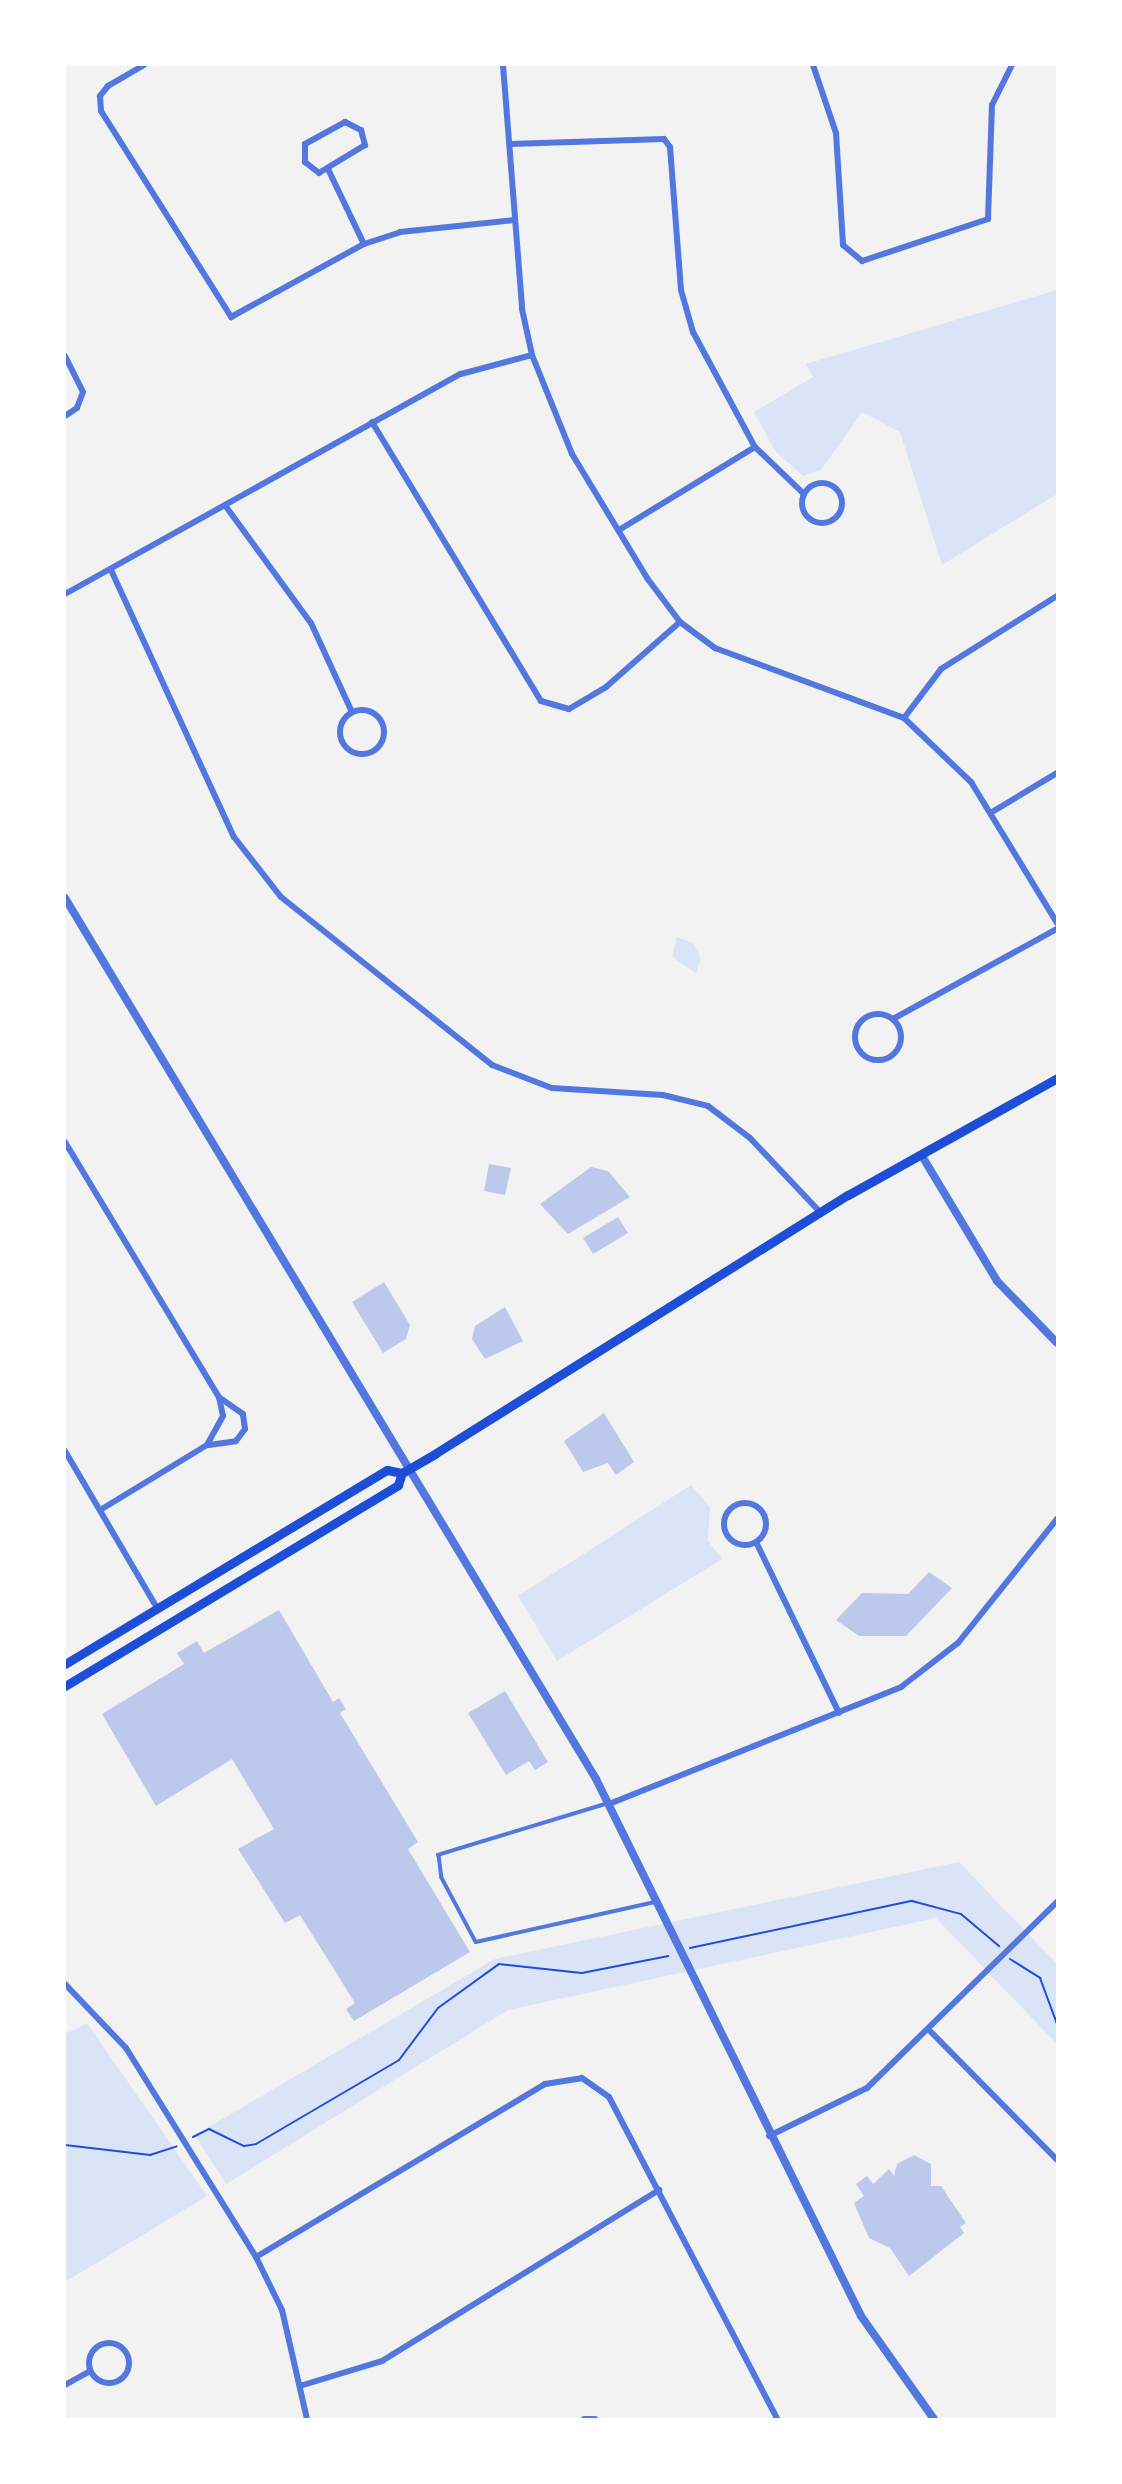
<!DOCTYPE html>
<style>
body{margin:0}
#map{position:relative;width:1122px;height:2484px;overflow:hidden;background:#f2f2f2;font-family:Merriweather,serif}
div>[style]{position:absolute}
.green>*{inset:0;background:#dbe4f7}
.building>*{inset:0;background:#bdc9ec}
.path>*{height:2px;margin:-1px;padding:0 1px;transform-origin:1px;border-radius:1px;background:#1d4ed8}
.service>*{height:3.5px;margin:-1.75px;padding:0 1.75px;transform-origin:1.75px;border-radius:1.75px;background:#5277de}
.minor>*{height:6px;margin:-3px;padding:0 3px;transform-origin:3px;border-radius:3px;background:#5277de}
.minor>.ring{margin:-3px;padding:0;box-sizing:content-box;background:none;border:6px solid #5277de;border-radius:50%}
.tertiary>*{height:8px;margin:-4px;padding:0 4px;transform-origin:4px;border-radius:4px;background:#5277de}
.secondary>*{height:9px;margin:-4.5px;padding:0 4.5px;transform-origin:4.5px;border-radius:4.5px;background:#1d4ed8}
span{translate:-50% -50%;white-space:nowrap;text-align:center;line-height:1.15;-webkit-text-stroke:5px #fff;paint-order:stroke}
.frame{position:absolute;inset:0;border:66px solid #fff;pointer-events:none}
</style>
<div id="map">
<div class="green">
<i style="clip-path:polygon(1057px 290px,1057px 494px,942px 565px,900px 432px,862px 412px,821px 470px,803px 476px,775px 451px,754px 412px,813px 377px,806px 364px)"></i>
<i style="clip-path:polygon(677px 937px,693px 943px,701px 958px,696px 973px,672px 957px)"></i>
<i style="clip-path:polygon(691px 1485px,710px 1507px,708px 1541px,722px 1559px,557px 1661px,518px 1596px)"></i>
<i style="clip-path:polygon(959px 1862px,1057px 1964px,1057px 2044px,936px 1918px,508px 2010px,226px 2184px,195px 2135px,495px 1959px)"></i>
<i style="clip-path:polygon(87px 2023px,207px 2196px,65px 2282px,65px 2034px)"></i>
</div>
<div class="building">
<i style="clip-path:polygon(489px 1164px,511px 1168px,505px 1195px,484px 1191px)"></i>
<i style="clip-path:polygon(591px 1167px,608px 1171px,630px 1197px,568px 1234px,540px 1204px)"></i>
<i style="clip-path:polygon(618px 1217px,628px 1233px,593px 1254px,583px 1238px)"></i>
<i style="clip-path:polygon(384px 1282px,410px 1325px,406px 1339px,383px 1353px,352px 1302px)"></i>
<i style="clip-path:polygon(505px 1307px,523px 1341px,485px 1359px,472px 1339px,475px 1326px)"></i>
<i style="clip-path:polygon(604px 1413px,634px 1462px,616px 1475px,608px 1463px,583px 1472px,564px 1441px)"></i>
<i style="clip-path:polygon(929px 1572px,952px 1588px,906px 1636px,859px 1636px,836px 1620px,862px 1593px,908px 1594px)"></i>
<i style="clip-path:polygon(279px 1610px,333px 1702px,339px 1698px,346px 1709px,340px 1713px,418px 1842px,408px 1849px,470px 1952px,354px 2021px,346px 2009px,355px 2003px,300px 1915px,285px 1923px,238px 1849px,274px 1829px,232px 1759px,156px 1806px,102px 1714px,184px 1664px,177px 1653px,197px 1641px,204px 1653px)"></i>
<i style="clip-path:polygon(505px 1691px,548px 1762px,535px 1770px,529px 1761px,506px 1775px,468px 1713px)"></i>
<i style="clip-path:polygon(914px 2155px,931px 2164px,931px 2186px,941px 2186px,966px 2223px,960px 2227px,964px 2233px,909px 2276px,890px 2248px,869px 2238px,854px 2203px,864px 2196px,856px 2184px,867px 2176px,873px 2184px,889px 2169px,894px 2176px,897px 2164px)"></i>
</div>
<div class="path">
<i style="left:690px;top:1948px;width:227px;rotate:-12deg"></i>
<i style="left:912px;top:1901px;width:51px;rotate:14.9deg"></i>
<i style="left:961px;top:1914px;width:50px;rotate:40.1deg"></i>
<i style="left:1010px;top:1959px;width:36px;rotate:32deg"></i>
<i style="left:1040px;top:1978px;width:49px;rotate:69.7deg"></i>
<i style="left:193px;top:2137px;width:18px;rotate:-27deg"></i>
<i style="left:209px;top:2129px;width:39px;rotate:26deg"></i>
<i style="left:244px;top:2146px;width:12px;rotate:-9deg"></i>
<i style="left:256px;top:2144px;width:166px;rotate:-30.4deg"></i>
<i style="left:399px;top:2060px;width:65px;rotate:-53.1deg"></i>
<i style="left:438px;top:2008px;width:75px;rotate:-35.8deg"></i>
<i style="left:499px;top:1964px;width:83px;rotate:6.2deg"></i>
<i style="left:582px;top:1973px;width:88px;rotate:-11.2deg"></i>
<i style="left:65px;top:2145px;width:86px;rotate:6.7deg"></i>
<i style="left:150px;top:2155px;width:28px;rotate:-18deg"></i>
</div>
<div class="service">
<i style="left:607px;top:1804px;width:176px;rotate:163.1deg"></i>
<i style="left:439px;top:1855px;width:23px;rotate:83deg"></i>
<i style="left:442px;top:1878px;width:72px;rotate:62deg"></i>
<i style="left:476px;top:1942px;width:183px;rotate:-12.6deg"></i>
</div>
<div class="minor">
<i style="left:144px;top:65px;width:42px;rotate:149.7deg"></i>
<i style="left:108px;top:86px;width:13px;rotate:129deg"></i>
<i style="left:100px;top:96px;width:15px;rotate:86deg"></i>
<i style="left:101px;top:111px;width:244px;rotate:57.7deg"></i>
<i style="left:231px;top:317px;width:152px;rotate:-28.8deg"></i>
<i style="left:364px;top:244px;width:38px;rotate:-18deg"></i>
<i style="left:400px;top:232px;width:115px;rotate:-6deg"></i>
<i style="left:503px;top:65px;width:245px;rotate:85.5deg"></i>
<i style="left:522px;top:309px;width:47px;rotate:77.7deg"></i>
<i style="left:532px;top:355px;width:107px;rotate:68deg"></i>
<i style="left:572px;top:454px;width:145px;rotate:58.8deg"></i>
<i style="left:647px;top:578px;width:55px;rotate:53.1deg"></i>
<i style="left:680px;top:622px;width:44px;rotate:36.6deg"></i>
<i style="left:715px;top:648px;width:202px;rotate:20.3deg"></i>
<i style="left:904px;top:718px;width:93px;rotate:43.7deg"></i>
<i style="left:971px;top:782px;width:165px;rotate:58.6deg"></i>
<i style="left:813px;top:65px;width:72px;rotate:71.3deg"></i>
<i style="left:836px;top:133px;width:112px;rotate:86.4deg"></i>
<i style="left:843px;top:245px;width:25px;rotate:40deg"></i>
<i style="left:862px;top:261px;width:133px;rotate:-18.4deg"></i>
<i style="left:988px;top:219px;width:114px;rotate:-88deg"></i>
<i style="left:992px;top:105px;width:45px;rotate:-63.4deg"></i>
<i style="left:345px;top:122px;width:18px;rotate:27deg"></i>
<i style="left:361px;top:130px;width:16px;rotate:75deg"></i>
<i style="left:365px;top:145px;width:54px;rotate:148.7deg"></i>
<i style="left:319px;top:173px;width:18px;rotate:-142deg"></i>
<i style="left:305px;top:162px;width:18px;rotate:-90deg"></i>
<i style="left:305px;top:144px;width:46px;rotate:-28.8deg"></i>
<i style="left:510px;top:144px;width:154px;rotate:-1.9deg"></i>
<i style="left:664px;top:139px;width:10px;rotate:53deg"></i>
<i style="left:670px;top:147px;width:143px;rotate:85.6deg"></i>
<i style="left:681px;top:290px;width:44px;rotate:74.1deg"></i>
<i style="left:693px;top:332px;width:131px;rotate:61.7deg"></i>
<i style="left:755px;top:447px;width:68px;rotate:43.8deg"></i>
<i style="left:328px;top:169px;width:83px;rotate:64.4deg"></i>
<i style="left:65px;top:356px;width:40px;rotate:63.4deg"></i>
<i style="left:83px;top:392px;width:17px;rotate:111deg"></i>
<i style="left:77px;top:408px;width:14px;rotate:146deg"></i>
<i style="left:372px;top:422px;width:326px;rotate:58.8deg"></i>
<i style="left:541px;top:701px;width:29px;rotate:16deg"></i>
<i style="left:569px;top:709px;width:43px;rotate:-30.7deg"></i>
<i style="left:606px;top:687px;width:98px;rotate:-41.3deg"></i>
<i class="ring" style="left:802px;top:483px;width:34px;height:34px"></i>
<i style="left:227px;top:508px;width:142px;rotate:53.9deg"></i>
<i style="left:311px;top:623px;width:98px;rotate:65.3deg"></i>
<i style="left:619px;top:530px;width:159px;rotate:-31.4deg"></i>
<i style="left:111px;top:570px;width:294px;rotate:65.3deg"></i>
<i style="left:234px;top:837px;width:76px;rotate:51.9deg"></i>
<i style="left:281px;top:897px;width:270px;rotate:38.5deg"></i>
<i style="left:492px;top:1065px;width:64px;rotate:21deg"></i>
<i style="left:552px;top:1088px;width:111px;rotate:3.6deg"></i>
<i style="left:663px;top:1095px;width:46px;rotate:13.7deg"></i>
<i style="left:708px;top:1106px;width:53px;rotate:37.3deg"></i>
<i style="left:750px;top:1138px;width:102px;rotate:46.6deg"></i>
<i style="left:65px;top:594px;width:453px;rotate:-29.1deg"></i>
<i style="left:461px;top:374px;width:73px;rotate:-15deg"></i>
<i class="ring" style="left:340px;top:710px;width:38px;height:38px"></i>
<i style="left:904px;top:718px;width:61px;rotate:-52.9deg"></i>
<i style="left:941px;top:669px;width:137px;rotate:-32.2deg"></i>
<i style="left:992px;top:812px;width:76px;rotate:-31deg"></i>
<i class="ring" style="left:855px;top:1014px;width:40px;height:40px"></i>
<i style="left:893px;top:1019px;width:187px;rotate:-28.8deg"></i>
<i style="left:65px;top:1142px;width:298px;rotate:58.9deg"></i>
<i style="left:219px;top:1397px;width:19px;rotate:78deg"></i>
<i style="left:223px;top:1416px;width:33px;rotate:119deg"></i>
<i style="left:207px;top:1445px;width:125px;rotate:148.7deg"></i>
<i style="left:209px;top:1445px;width:27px;rotate:-8deg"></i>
<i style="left:236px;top:1441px;width:15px;rotate:-53deg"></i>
<i style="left:245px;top:1429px;width:15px;rotate:-98deg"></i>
<i style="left:243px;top:1414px;width:29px;rotate:-145deg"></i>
<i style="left:65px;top:1451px;width:182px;rotate:59.6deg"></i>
<i class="ring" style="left:724px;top:1503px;width:36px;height:36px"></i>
<i style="left:756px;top:1542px;width:190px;rotate:64.1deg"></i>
<i style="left:609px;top:1804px;width:315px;rotate:-21.8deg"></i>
<i style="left:901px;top:1687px;width:72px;rotate:-37.7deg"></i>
<i style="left:958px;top:1643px;width:159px;rotate:-51.4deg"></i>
<i style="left:65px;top:1984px;width:88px;rotate:46.4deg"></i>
<i style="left:126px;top:2048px;width:246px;rotate:58.1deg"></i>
<i style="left:256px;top:2257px;width:59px;rotate:63.9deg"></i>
<i style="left:282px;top:2310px;width:112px;rotate:77.1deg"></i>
<i style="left:930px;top:2031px;width:181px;rotate:45.4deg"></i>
<i style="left:769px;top:2136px;width:109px;rotate:-26.1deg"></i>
<i style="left:867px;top:2088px;width:266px;rotate:-44.4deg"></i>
<i style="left:256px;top:2257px;width:337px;rotate:-30.9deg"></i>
<i style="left:545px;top:2084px;width:37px;rotate:-9deg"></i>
<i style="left:582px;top:2078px;width:33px;rotate:35deg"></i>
<i style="left:609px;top:2097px;width:363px;rotate:62.4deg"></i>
<i class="ring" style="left:89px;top:2343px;width:34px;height:34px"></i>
<i style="left:65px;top:2385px;width:29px;rotate:-29deg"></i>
<i style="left:303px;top:2385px;width:83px;rotate:-16.9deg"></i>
<i style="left:382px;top:2361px;width:326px;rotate:-31.7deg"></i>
<i style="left:584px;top:2419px;width:11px"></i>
</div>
<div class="tertiary">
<i style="left:65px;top:898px;width:1029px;rotate:58.92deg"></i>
<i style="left:596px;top:1779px;width:599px;rotate:63.73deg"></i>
<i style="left:861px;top:2316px;width:126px;rotate:54.7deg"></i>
<i style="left:922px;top:1156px;width:146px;rotate:59deg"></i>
<i style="left:997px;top:1281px;width:86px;rotate:45.9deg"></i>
</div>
<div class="secondary">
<i style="left:65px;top:1664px;width:376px;rotate:-31.1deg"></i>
<i style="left:387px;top:1470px;width:15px;rotate:11deg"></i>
<i style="left:402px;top:1473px;width:39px;rotate:-30deg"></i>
<i style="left:436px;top:1453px;width:486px;rotate:-32.1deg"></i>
<i style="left:848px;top:1195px;width:240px;rotate:-29.2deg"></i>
<i style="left:65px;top:1686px;width:389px;rotate:-31.1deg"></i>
<i style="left:398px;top:1485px;width:13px;rotate:-72deg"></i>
</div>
<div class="frame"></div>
</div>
